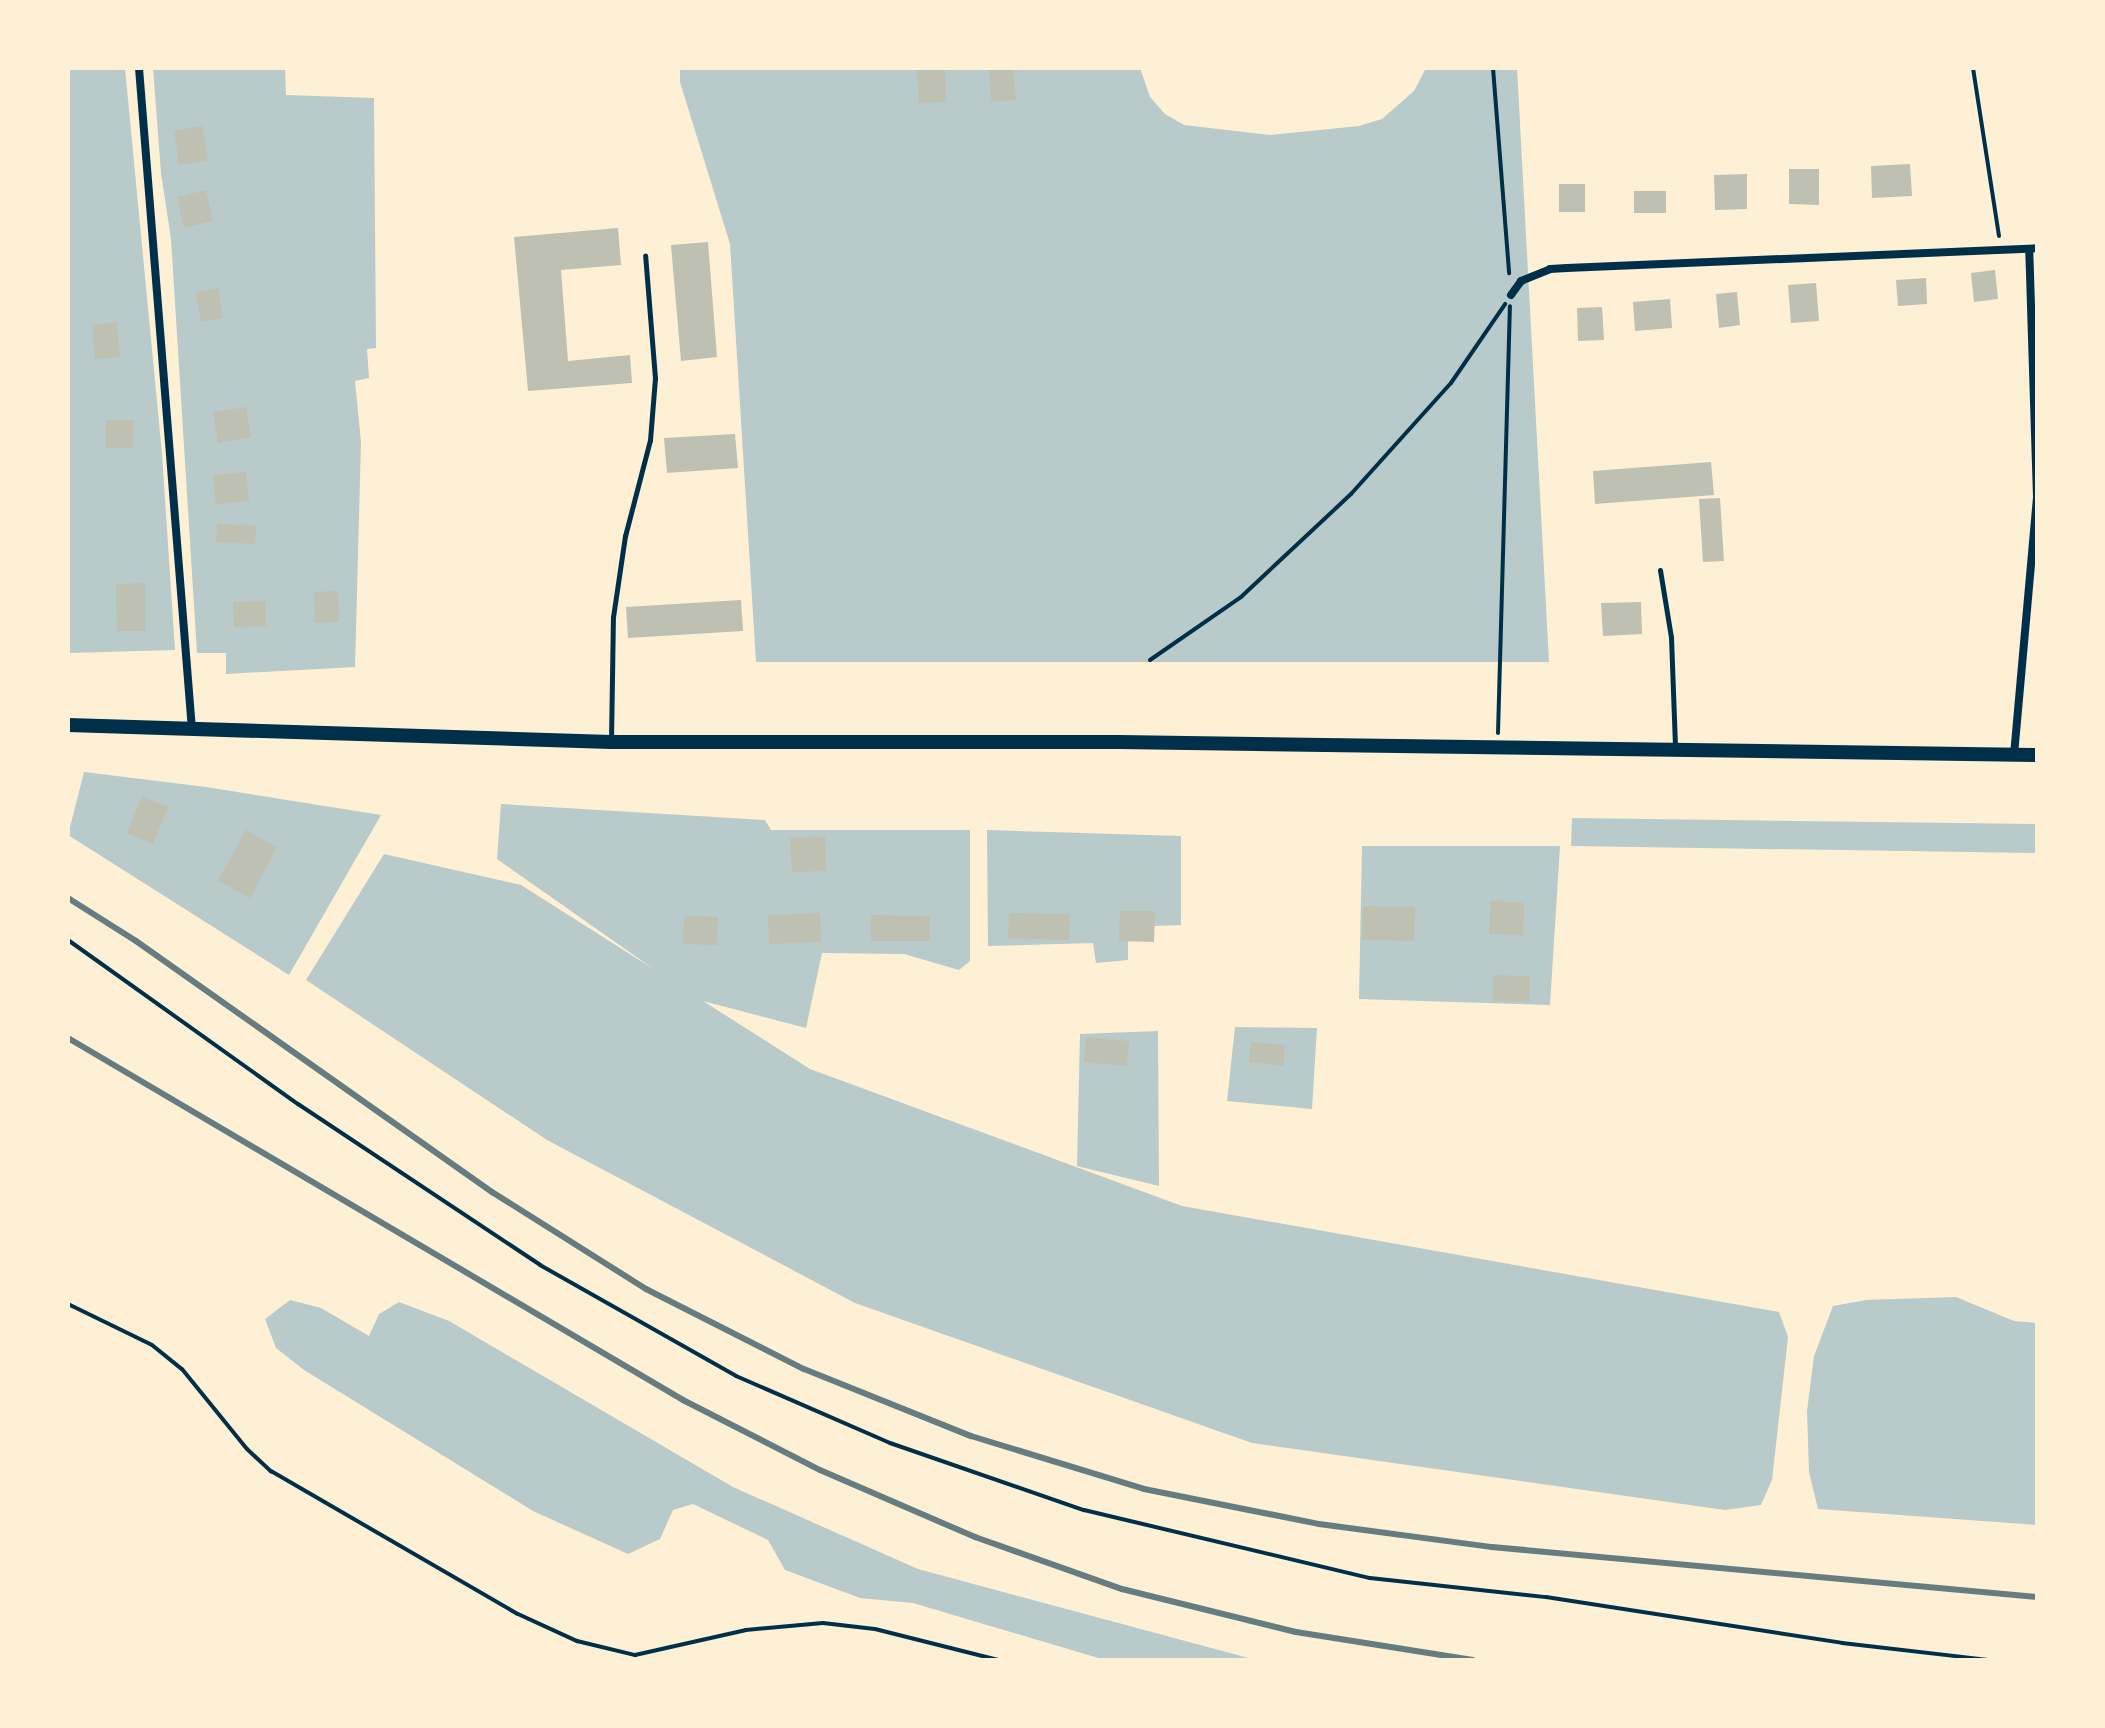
<!DOCTYPE html>
<style>
body{margin:0}
#map{position:relative;width:2105px;height:1728px;overflow:hidden;background:#fdf0d5;font-family:Barlow,sans-serif}
div>[style]{position:absolute}
.green>*{inset:0;background:#b9caca}
.building>*{inset:0;background:#bec0b2}
.path>*{height:4px;margin:-2px;padding:0 2px;transform-origin:2px;border-radius:2px;background:#003049}
.service>*{height:5px;margin:-2.5px;padding:0 2.5px;transform-origin:2.5px;border-radius:2.5px;background:#003049}
.minor>*{height:8px;margin:-4px;padding:0 4px;transform-origin:4px;border-radius:4px;background:#003049}
.primary>*{height:14px;margin:-7px;padding:0 7px;transform-origin:7px;border-radius:7px;background:#003049}
.rail>*{height:6px;margin:-3px;padding:0 3px;transform-origin:3px;border-radius:3px;background:#657d81}
span{translate:-50% -50%;white-space:nowrap;text-align:center;line-height:1.15;-webkit-text-stroke:6px #fdf0d5;paint-order:stroke}
.frame{position:absolute;inset:0;border:70px solid #fdf0d5;pointer-events:none}
</style>
<div id="map">
<div class="green">
<i style="clip-path:polygon(68px 68px,125px 68px,162px 454px,175px 650px,68px 653px)"></i>
<i style="clip-path:polygon(153px 68px,285px 68px,286px 95px,374px 98px,376px 348px,367px 349px,369px 378px,355px 381px,361px 442px,355px 667px,226px 674px,226px 653px,197px 653px,171px 239px,161px 173px)"></i>
<i style="clip-path:polygon(680px 68px,1140px 68px,1150px 97px,1165px 114px,1184px 125px,1270px 135px,1359px 126px,1382px 119px,1414px 91px,1426px 68px,1517px 68px,1549px 662px,756px 662px,730px 244px,680px 82px)"></i>
<i style="clip-path:polygon(84px 772px,206px 787px,381px 815px,289px 975px,68px 835px)"></i>
<i style="clip-path:polygon(501px 804px,765px 820px,771px 830px,970px 830px,970px 961px,959px 970px,904px 954px,822px 953px,806px 1028px,703px 1001px,810px 1069px,1182px 1206px,1779px 1312px,1788px 1337px,1772px 1480px,1761px 1505px,1725px 1510px,1252px 1443px,855px 1303px,547px 1140px,306px 980px,384px 854px,521px 885px,655px 970px,497px 859px)"></i>
<i style="clip-path:polygon(1572px 818px,2037px 824px,2037px 853px,1571px 846px)"></i>
<i style="clip-path:polygon(987px 830px,1181px 836px,1181px 925px,1128px 927px,1128px 960px,1096px 963px,1093px 943px,988px 946px)"></i>
<i style="clip-path:polygon(1362px 846px,1560px 846px,1550px 1005px,1359px 999px)"></i>
<i style="clip-path:polygon(1235px 1027px,1317px 1028px,1312px 1109px,1227px 1101px)"></i>
<i style="clip-path:polygon(1158px 1031px,1159px 1186px,1077px 1166px,1080px 1034px)"></i>
<i style="clip-path:polygon(1956px 1297px,2014px 1321px,2037px 1323px,2037px 1525px,1818px 1509px,1809px 1472px,1807px 1411px,1814px 1356px,1833px 1306px,1866px 1300px)"></i>
<i style="clip-path:polygon(290px 1300px,321px 1308px,369px 1336px,379px 1314px,399px 1302px,449px 1321px,733px 1487px,918px 1569px,1256px 1660px,1105px 1660px,913px 1603px,860px 1598px,785px 1570px,768px 1540px,693px 1504px,673px 1510px,660px 1539px,628px 1554px,533px 1511px,304px 1370px,276px 1348px,265px 1319px)"></i>
</div>
<div class="building">
<i style="clip-path:polygon(945px 68px,946px 102px,919px 103px,917px 69px)"></i>
<i style="clip-path:polygon(1013px 68px,1016px 100px,991px 102px,989px 69px)"></i>
<i style="clip-path:polygon(202px 126px,208px 160px,179px 165px,174px 131px)"></i>
<i style="clip-path:polygon(1910px 164px,1912px 196px,1872px 198px,1871px 166px)"></i>
<i style="clip-path:polygon(1789px 169px,1819px 169px,1819px 205px,1789px 204px)"></i>
<i style="clip-path:polygon(1747px 174px,1747px 209px,1715px 210px,1714px 175px)"></i>
<i style="clip-path:polygon(1559px 184px,1585px 184px,1585px 212px,1559px 212px)"></i>
<i style="clip-path:polygon(206px 190px,213px 221px,184px 228px,177px 197px)"></i>
<i style="clip-path:polygon(1634px 191px,1666px 191px,1666px 213px,1634px 213px)"></i>
<i style="clip-path:polygon(618px 228px,621px 265px,561px 270px,568px 361px,630px 355px,632px 383px,528px 391px,514px 237px)"></i>
<i style="clip-path:polygon(708px 242px,717px 357px,681px 361px,671px 245px)"></i>
<i style="clip-path:polygon(1995px 270px,1998px 299px,1974px 302px,1971px 273px)"></i>
<i style="clip-path:polygon(1926px 278px,1927px 304px,1898px 306px,1896px 280px)"></i>
<i style="clip-path:polygon(1816px 283px,1819px 321px,1791px 323px,1788px 285px)"></i>
<i style="clip-path:polygon(218px 288px,223px 318px,201px 322px,196px 292px)"></i>
<i style="clip-path:polygon(1737px 292px,1740px 325px,1719px 328px,1716px 294px)"></i>
<i style="clip-path:polygon(1670px 299px,1672px 328px,1635px 331px,1633px 302px)"></i>
<i style="clip-path:polygon(1602px 307px,1604px 340px,1578px 341px,1577px 308px)"></i>
<i style="clip-path:polygon(117px 322px,120px 357px,95px 359px,92px 325px)"></i>
<i style="clip-path:polygon(246px 407px,251px 437px,218px 443px,213px 412px)"></i>
<i style="clip-path:polygon(106px 420px,133px 420px,133px 448px,106px 448px)"></i>
<i style="clip-path:polygon(735px 434px,738px 468px,667px 473px,664px 438px)"></i>
<i style="clip-path:polygon(1711px 462px,1714px 495px,1595px 504px,1593px 471px)"></i>
<i style="clip-path:polygon(246px 472px,249px 501px,216px 504px,213px 475px)"></i>
<i style="clip-path:polygon(1720px 498px,1724px 561px,1703px 562px,1699px 499px)"></i>
<i style="clip-path:polygon(217px 524px,256px 526px,255px 544px,216px 542px)"></i>
<i style="clip-path:polygon(145px 583px,145px 631px,117px 631px,116px 584px)"></i>
<i style="clip-path:polygon(338px 591px,339px 622px,315px 623px,314px 592px)"></i>
<i style="clip-path:polygon(741px 600px,743px 631px,628px 638px,626px 607px)"></i>
<i style="clip-path:polygon(265px 601px,266px 626px,234px 627px,233px 602px)"></i>
<i style="clip-path:polygon(1641px 602px,1642px 634px,1603px 636px,1601px 603px)"></i>
<i style="clip-path:polygon(142px 796px,168px 807px,153px 844px,127px 833px)"></i>
<i style="clip-path:polygon(246px 830px,277px 847px,250px 898px,218px 881px)"></i>
<i style="clip-path:polygon(825px 837px,826px 871px,792px 872px,790px 838px)"></i>
<i style="clip-path:polygon(1491px 901px,1524px 903px,1523px 935px,1489px 934px)"></i>
<i style="clip-path:polygon(1363px 906px,1415px 907px,1414px 941px,1362px 940px)"></i>
<i style="clip-path:polygon(1120px 911px,1155px 911px,1154px 942px,1119px 941px)"></i>
<i style="clip-path:polygon(820px 913px,821px 942px,769px 944px,768px 915px)"></i>
<i style="clip-path:polygon(1009px 913px,1070px 914px,1069px 940px,1008px 938px)"></i>
<i style="clip-path:polygon(871px 915px,930px 916px,930px 941px,871px 941px)"></i>
<i style="clip-path:polygon(684px 916px,718px 917px,717px 945px,683px 944px)"></i>
<i style="clip-path:polygon(1493px 975px,1530px 976px,1530px 1002px,1493px 1001px)"></i>
<i style="clip-path:polygon(1086px 1037px,1129px 1041px,1127px 1066px,1084px 1062px)"></i>
<i style="clip-path:polygon(1251px 1042px,1285px 1045px,1283px 1066px,1249px 1062px)"></i>
</div>
<div class="path">
<i style="left:1493px;top:68px;width:206px;rotate:85.5deg"></i>
<i style="left:1973px;top:68px;width:170px;rotate:81.2deg"></i>
<i style="left:1150px;top:660px;width:111px;rotate:-34.7deg"></i>
<i style="left:1241px;top:597px;width:151px;rotate:-43.1deg"></i>
<i style="left:1351px;top:494px;width:149px;rotate:-48deg"></i>
<i style="left:1451px;top:383px;width:96px;rotate:-55.6deg"></i>
<i style="left:1498px;top:733px;width:427px;rotate:-88.4deg"></i>
<i style="left:68px;top:940px;width:282px;rotate:35.5deg"></i>
<i style="left:298px;top:1104px;width:291px;rotate:33.6deg"></i>
<i style="left:540px;top:1265px;width:225px;rotate:29.5deg"></i>
<i style="left:736px;top:1376px;width:168px;rotate:23.5deg"></i>
<i style="left:890px;top:1443px;width:205px;rotate:19.1deg"></i>
<i style="left:1084px;top:1510px;width:294px;rotate:13.4deg"></i>
<i style="left:1370px;top:1578px;width:177px;rotate:6.2deg"></i>
<i style="left:1546px;top:1597px;width:300px;rotate:8.8deg"></i>
<i style="left:1842px;top:1643px;width:149px;rotate:6.6deg"></i>
<i style="left:68px;top:1304px;width:93px;rotate:26deg"></i>
<i style="left:152px;top:1345px;width:38px;rotate:39deg"></i>
<i style="left:182px;top:1369px;width:103px;rotate:50.9deg"></i>
<i style="left:247px;top:1449px;width:33px;rotate:43deg"></i>
<i style="left:271px;top:1471px;width:285px;rotate:30.1deg"></i>
<i style="left:518px;top:1614px;width:65px;rotate:24.6deg"></i>
<i style="left:577px;top:1641px;width:60px;rotate:13.6deg"></i>
<i style="left:635px;top:1655px;width:114px;rotate:-12.7deg"></i>
<i style="left:746px;top:1630px;width:77px;rotate:-5.2deg"></i>
<i style="left:823px;top:1623px;width:52px;rotate:6.6deg"></i>
<i style="left:875px;top:1629px;width:127px;rotate:14.1deg"></i>
</div>
<div class="service">
<i style="left:1660px;top:570px;width:68px;rotate:80.7deg"></i>
<i style="left:1671px;top:637px;width:110px;rotate:87.9deg"></i>
<i style="left:611px;top:741px;width:124px;rotate:-89.1deg"></i>
<i style="left:613px;top:617px;width:82px;rotate:-81.6deg"></i>
<i style="left:625px;top:536px;width:99px;rotate:-75.4deg"></i>
<i style="left:650px;top:440px;width:62px;rotate:-85.4deg"></i>
<i style="left:655px;top:378px;width:123px;rotate:-94.6deg"></i>
</div>
<div class="minor">
<i style="left:139px;top:68px;width:664px;rotate:85.42deg"></i>
<i style="left:1511px;top:295px;width:17px;rotate:-54deg"></i>
<i style="left:1521px;top:281px;width:31px;rotate:-22deg"></i>
<i style="left:1550px;top:269px;width:17px;rotate:-3deg"></i>
<i style="left:1567px;top:268px;width:470px;rotate:-2.4deg"></i>
<i style="left:2014px;top:755px;width:259px;rotate:-84.9deg"></i>
<i style="left:2037px;top:497px;width:248px;rotate:-91.8deg"></i>
</div>
<div class="primary">
<i style="left:68px;top:725px;width:543px;rotate:1.79deg"></i>
<i style="left:611px;top:742px;width:508px"></i>
<i style="left:1119px;top:742px;width:918px;rotate:0.81deg"></i>
</div>
<div class="rail">
<i style="left:68px;top:898px;width:80px;rotate:32.3deg"></i>
<i style="left:136px;top:941px;width:436px;rotate:35.2deg"></i>
<i style="left:492px;top:1192px;width:182px;rotate:32.2deg"></i>
<i style="left:646px;top:1289px;width:177px;rotate:26.9deg"></i>
<i style="left:804px;top:1369px;width:180px;rotate:21.9deg"></i>
<i style="left:971px;top:1436px;width:181px;rotate:17deg"></i>
<i style="left:1144px;top:1489px;width:178px;rotate:11.3deg"></i>
<i style="left:1319px;top:1524px;width:175px;rotate:7.6deg"></i>
<i style="left:1492px;top:1547px;width:547px;rotate:5.24deg"></i>
<i style="left:68px;top:1038px;width:714px;rotate:30.48deg"></i>
<i style="left:683px;top:1400px;width:154px;rotate:27.1deg"></i>
<i style="left:820px;top:1470px;width:169px;rotate:23.4deg"></i>
<i style="left:975px;top:1537px;width:156px;rotate:19.5deg"></i>
<i style="left:1122px;top:1589px;width:179px;rotate:13.9deg"></i>
<i style="left:1296px;top:1632px;width:179px;rotate:9deg"></i>
</div>
<div class="frame"></div>
</div>
